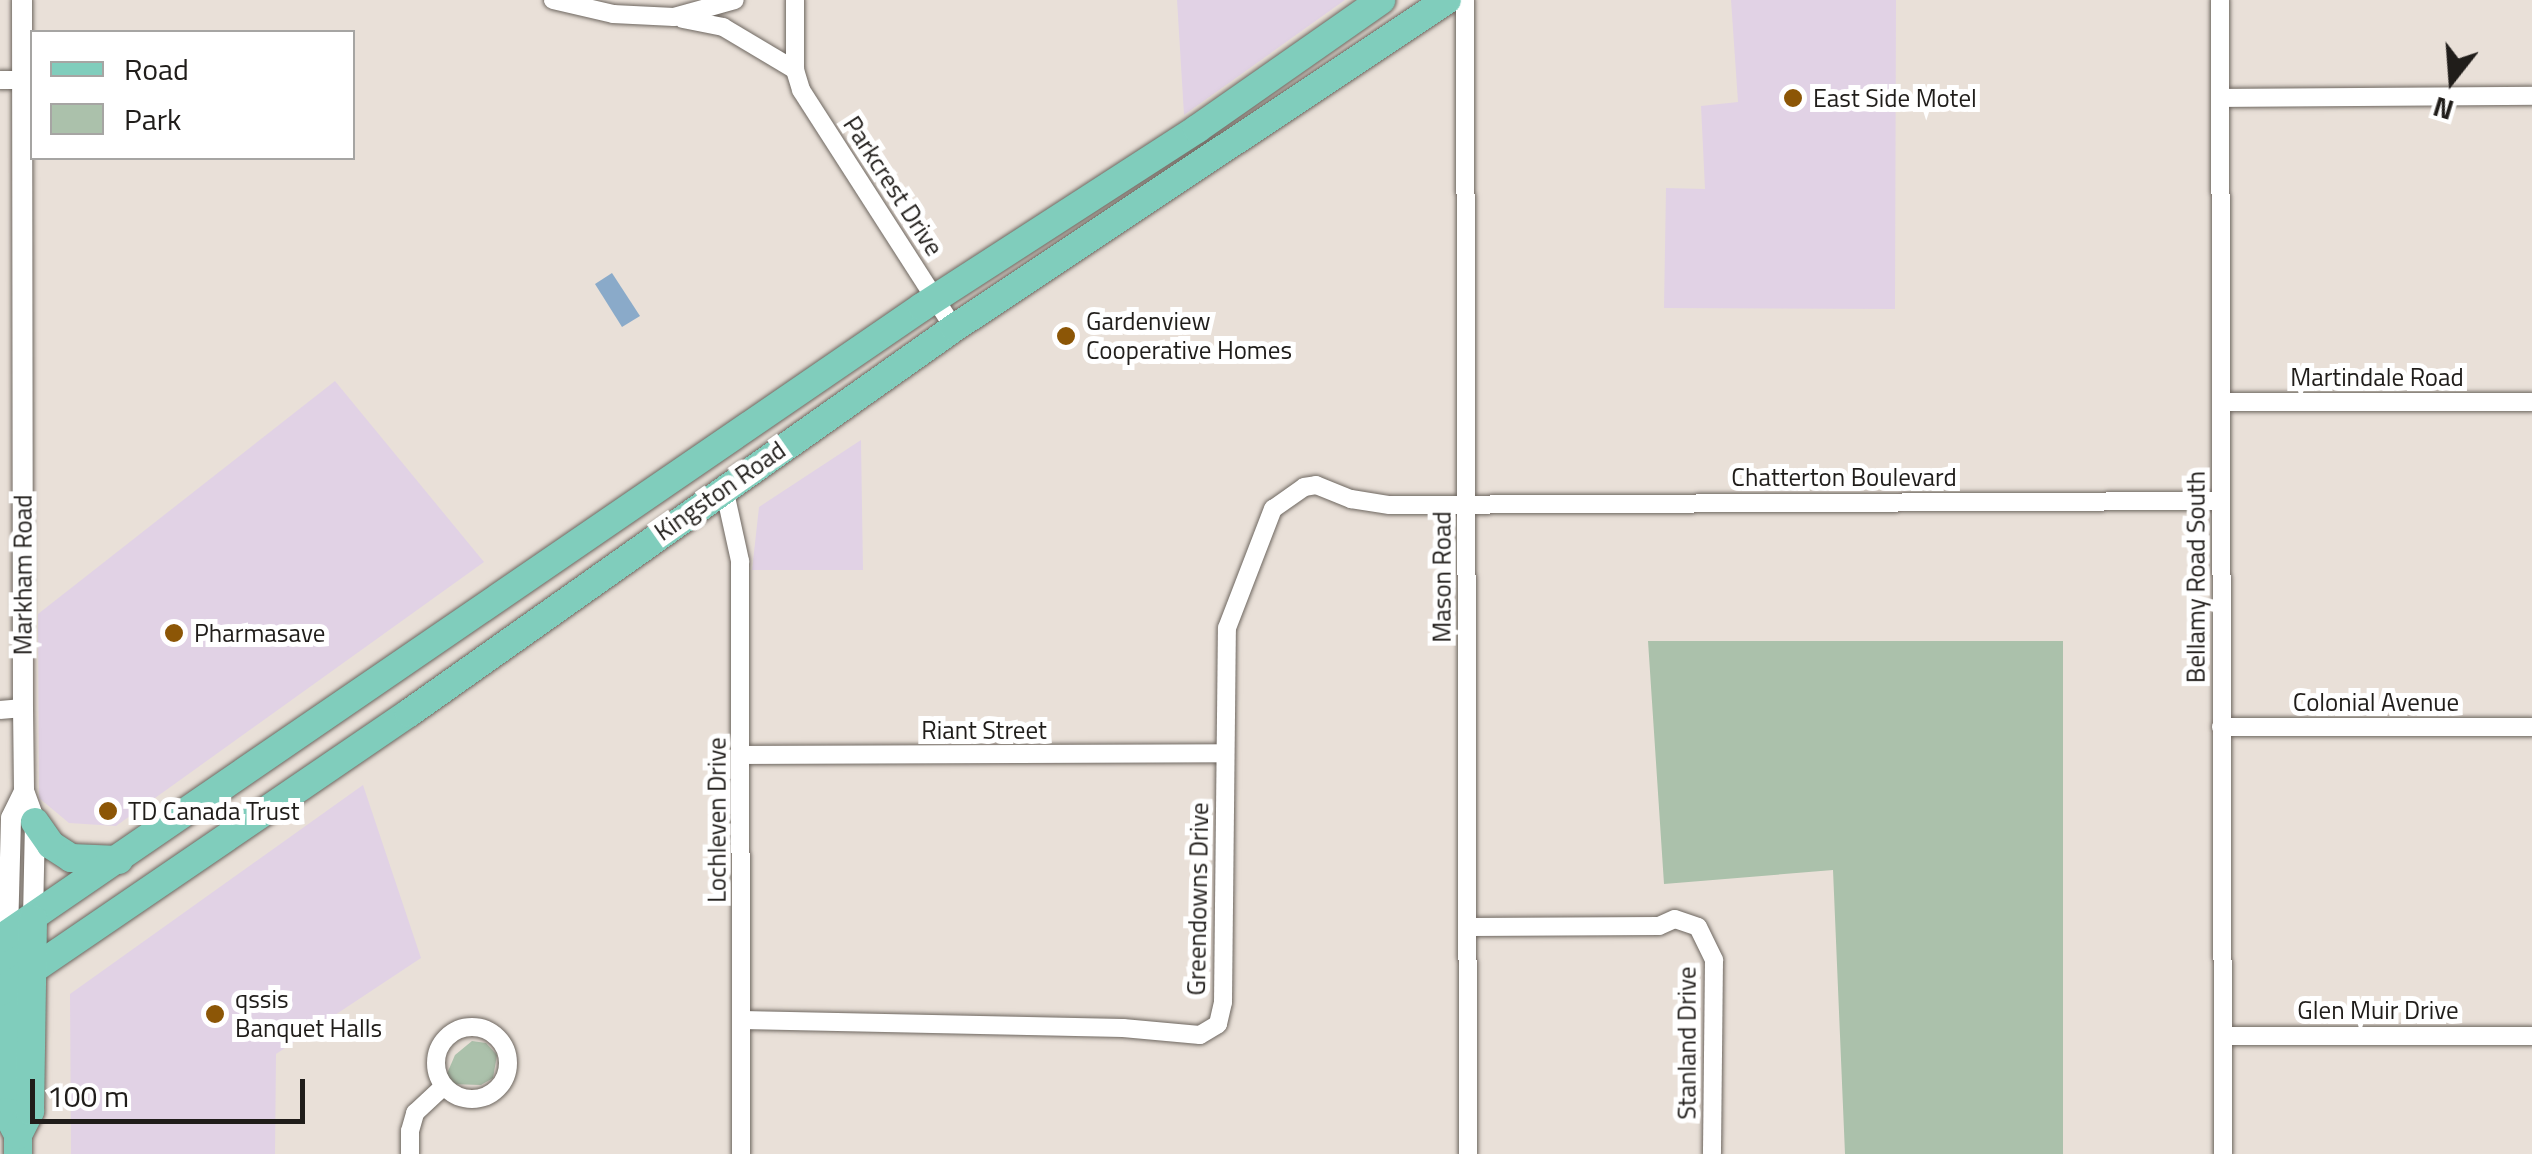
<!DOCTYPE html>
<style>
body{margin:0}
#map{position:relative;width:2532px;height:1154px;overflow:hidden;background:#e9e0d8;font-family:"Titillium Web",sans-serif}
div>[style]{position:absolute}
.commercial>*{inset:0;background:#e1d2e5}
.green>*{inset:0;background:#abc1ab}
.water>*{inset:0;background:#8aaac9}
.roads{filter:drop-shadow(0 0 2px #6d665f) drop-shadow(0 0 2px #6d665f)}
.minor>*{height:18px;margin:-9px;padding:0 9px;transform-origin:9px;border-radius:9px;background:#fff}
.minor>.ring{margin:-9px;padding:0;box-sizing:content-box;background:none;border:18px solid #fff;border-radius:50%}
.tertiary>*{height:20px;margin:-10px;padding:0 10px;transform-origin:10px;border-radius:10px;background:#fff}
.primary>*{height:28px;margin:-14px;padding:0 14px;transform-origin:14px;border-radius:14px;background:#80cdbc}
.dots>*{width:28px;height:28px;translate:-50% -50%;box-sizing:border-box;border:5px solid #fff;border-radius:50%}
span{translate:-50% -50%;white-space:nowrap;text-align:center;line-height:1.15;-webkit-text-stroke:10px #fff;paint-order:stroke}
.poi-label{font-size:25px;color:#201d1a}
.left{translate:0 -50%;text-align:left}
.street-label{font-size:25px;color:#201d1a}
.legend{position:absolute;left:30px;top:30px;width:325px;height:130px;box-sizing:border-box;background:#fff;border:2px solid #a6a5a3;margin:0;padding:12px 18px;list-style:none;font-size:30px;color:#201d1a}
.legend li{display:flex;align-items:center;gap:20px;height:50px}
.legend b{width:50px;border:2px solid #a6a5a3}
.north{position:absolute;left:2402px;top:30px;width:100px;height:100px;-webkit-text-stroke:8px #fff;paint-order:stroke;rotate:197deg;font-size:28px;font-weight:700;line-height:40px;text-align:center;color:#201d1a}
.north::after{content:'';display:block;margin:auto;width:35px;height:45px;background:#201d1a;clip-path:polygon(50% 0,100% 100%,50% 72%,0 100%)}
.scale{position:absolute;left:30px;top:1079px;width:275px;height:45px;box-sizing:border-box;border:5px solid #201d1a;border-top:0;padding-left:12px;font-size:30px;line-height:35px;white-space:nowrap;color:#201d1a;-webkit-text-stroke:8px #fff;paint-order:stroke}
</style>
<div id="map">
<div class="commercial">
<i style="clip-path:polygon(1177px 0,1345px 0,1184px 115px)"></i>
<i style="clip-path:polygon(1731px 0,1896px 0,1895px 309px,1664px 308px,1666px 188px,1705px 189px,1701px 106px,1738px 102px)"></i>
<i style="clip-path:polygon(335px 381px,484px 562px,116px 826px,69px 823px,39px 798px,38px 614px)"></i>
<i style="clip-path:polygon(861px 440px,863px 570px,752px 570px,759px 507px)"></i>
<i style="clip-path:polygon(363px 785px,421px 958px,276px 1054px,275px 1154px,71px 1154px,70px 994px)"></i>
</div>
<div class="green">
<i style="clip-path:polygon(1648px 641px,2063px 641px,2063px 1154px,1845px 1154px,1833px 870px,1664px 884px)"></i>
<i style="clip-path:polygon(472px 1041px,486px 1043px,497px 1055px,493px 1078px,481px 1085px,449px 1084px,446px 1076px,455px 1055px)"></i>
</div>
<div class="water">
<i style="clip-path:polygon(612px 273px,640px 316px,622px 327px,595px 284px)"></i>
</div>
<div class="roads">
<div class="minor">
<i style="left:553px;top:0;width:62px;rotate:13.1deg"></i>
<i style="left:613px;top:14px;width:61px;rotate:2.8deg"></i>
<i style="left:674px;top:17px;width:63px;rotate:-15.6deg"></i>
<i style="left:795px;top:0;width:70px;rotate:90deg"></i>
<i style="left:795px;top:70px;width:21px;rotate:73deg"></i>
<i style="left:801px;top:90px;width:283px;rotate:57.3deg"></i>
<i style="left:1465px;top:0;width:1154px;rotate:89.85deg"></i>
<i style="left:2220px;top:0;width:1154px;rotate:89.85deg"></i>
<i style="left:683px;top:19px;width:41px;rotate:11.3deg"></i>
<i style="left:723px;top:27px;width:84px;rotate:30.8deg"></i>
<i style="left:0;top:80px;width:22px"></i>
<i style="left:2222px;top:98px;width:310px;rotate:-0.4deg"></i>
<i style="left:2222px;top:402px;width:310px"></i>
<i style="left:724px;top:488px;width:75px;rotate:77.6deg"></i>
<i style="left:740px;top:561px;width:593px;rotate:89.9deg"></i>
<i style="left:0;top:710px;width:23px;rotate:-5deg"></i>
<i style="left:2221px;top:727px;width:311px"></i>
<i style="left:742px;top:755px;width:483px;rotate:-0.2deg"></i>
<i style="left:1470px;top:927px;width:189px;rotate:-0.3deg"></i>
<i style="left:1659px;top:926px;width:17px;rotate:-24deg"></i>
<i style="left:1675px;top:919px;width:24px;rotate:19deg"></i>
<i style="left:1698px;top:927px;width:37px;rotate:64deg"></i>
<i style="left:1714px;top:960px;width:194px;rotate:90.6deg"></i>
<i style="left:742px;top:1020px;width:381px;rotate:1.2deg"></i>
<i style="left:1123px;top:1028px;width:77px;rotate:5.2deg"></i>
<i style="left:1200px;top:1035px;width:21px;rotate:-31deg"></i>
<i style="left:1218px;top:1024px;width:23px;rotate:-77deg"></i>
<i style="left:1223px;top:1002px;width:374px;rotate:-89.4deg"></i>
<i style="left:1227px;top:628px;width:128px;rotate:-68.9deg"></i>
<i style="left:1273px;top:509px;width:38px;rotate:-35deg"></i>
<i style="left:1304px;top:487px;width:12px;rotate:-9deg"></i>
<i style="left:1316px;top:485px;width:38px;rotate:22deg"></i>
<i style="left:1351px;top:499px;width:39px;rotate:9deg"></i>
<i style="left:1390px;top:505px;width:831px;rotate:-0.28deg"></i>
<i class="ring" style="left:436px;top:1027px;width:54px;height:54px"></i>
<i style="left:2223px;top:1036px;width:309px"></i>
<i style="left:410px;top:1154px;width:23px;rotate:-90deg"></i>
<i style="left:410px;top:1131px;width:19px;rotate:-74deg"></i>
<i style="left:415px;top:1113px;width:37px;rotate:-43deg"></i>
</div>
<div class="tertiary">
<i style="left:22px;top:0;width:708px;rotate:89.92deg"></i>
<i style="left:23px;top:708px;width:83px;rotate:89.3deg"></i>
<i style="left:24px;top:791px;width:33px;rotate:70deg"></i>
<i style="left:35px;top:822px;width:97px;rotate:91.2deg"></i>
<i style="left:8px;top:934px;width:116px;rotate:-88.5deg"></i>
<i style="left:11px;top:818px;width:30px;rotate:-64deg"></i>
</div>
<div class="primary">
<i style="left:35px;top:822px;width:28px;rotate:55deg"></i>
<i style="left:51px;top:845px;width:24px;rotate:33deg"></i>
<i style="left:71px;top:858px;width:48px;rotate:2.4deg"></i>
<i style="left:8px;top:934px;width:178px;rotate:90.6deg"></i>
<i style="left:6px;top:1112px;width:26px;rotate:62deg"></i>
<i style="left:18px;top:1135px;width:19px;rotate:90deg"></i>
<i style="left:0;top:939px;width:1118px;rotate:-34.43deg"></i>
<i style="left:922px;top:307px;width:328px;rotate:-32.9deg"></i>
<i style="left:1197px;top:129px;width:225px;rotate:-35deg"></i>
<i style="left:0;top:992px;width:495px;rotate:-34.3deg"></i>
<i style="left:409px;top:713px;width:667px;rotate:-35.24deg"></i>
<i style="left:954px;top:328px;width:592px;rotate:-33.64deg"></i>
<i style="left:18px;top:1135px;width:27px;rotate:-63deg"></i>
<i style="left:30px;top:1111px;width:192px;rotate:-89.1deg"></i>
</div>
</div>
<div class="dots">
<i style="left:1793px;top:98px;background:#8c5606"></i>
<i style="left:1066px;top:336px;background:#8c5606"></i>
<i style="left:174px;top:633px;background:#8c5606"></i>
<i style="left:108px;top:811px;background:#8c5606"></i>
<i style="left:215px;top:1014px;background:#8c5606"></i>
</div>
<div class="poi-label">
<span class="left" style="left:1813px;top:98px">East Side Motel</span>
<span class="left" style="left:1086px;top:336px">Gardenview<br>Cooperative Homes</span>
<span class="left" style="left:194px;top:633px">Pharmasave</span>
<span class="left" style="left:128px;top:811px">TD Canada Trust</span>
<span class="left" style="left:235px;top:1014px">qssis<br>Banquet Halls</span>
</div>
<div class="street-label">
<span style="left:893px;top:186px;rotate:57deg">Parkcrest Drive</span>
<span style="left:2377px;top:377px">Martindale Road</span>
<span style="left:1844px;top:477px">Chatterton Boulevard</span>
<span style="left:720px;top:491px;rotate:-35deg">Kingston Road</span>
<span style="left:23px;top:575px;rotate:-90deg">Markham Road</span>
<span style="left:1442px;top:577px;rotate:-90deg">Mason Road</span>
<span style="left:2196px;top:577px;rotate:-90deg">Bellamy Road South</span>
<span style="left:2376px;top:702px">Colonial Avenue</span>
<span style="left:984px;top:730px">Riant Street</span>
<span style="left:717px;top:820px;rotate:-90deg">Lochleven Drive</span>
<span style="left:1198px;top:899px;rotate:-89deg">Greendowns Drive</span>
<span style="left:2378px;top:1010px">Glen Muir Drive</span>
<span style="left:1687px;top:1043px;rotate:-90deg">Stanland Drive</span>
</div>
<ul class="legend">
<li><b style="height:12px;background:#80cdbc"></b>Road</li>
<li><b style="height:28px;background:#abc1ab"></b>Park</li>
</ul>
<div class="north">N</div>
<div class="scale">100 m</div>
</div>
